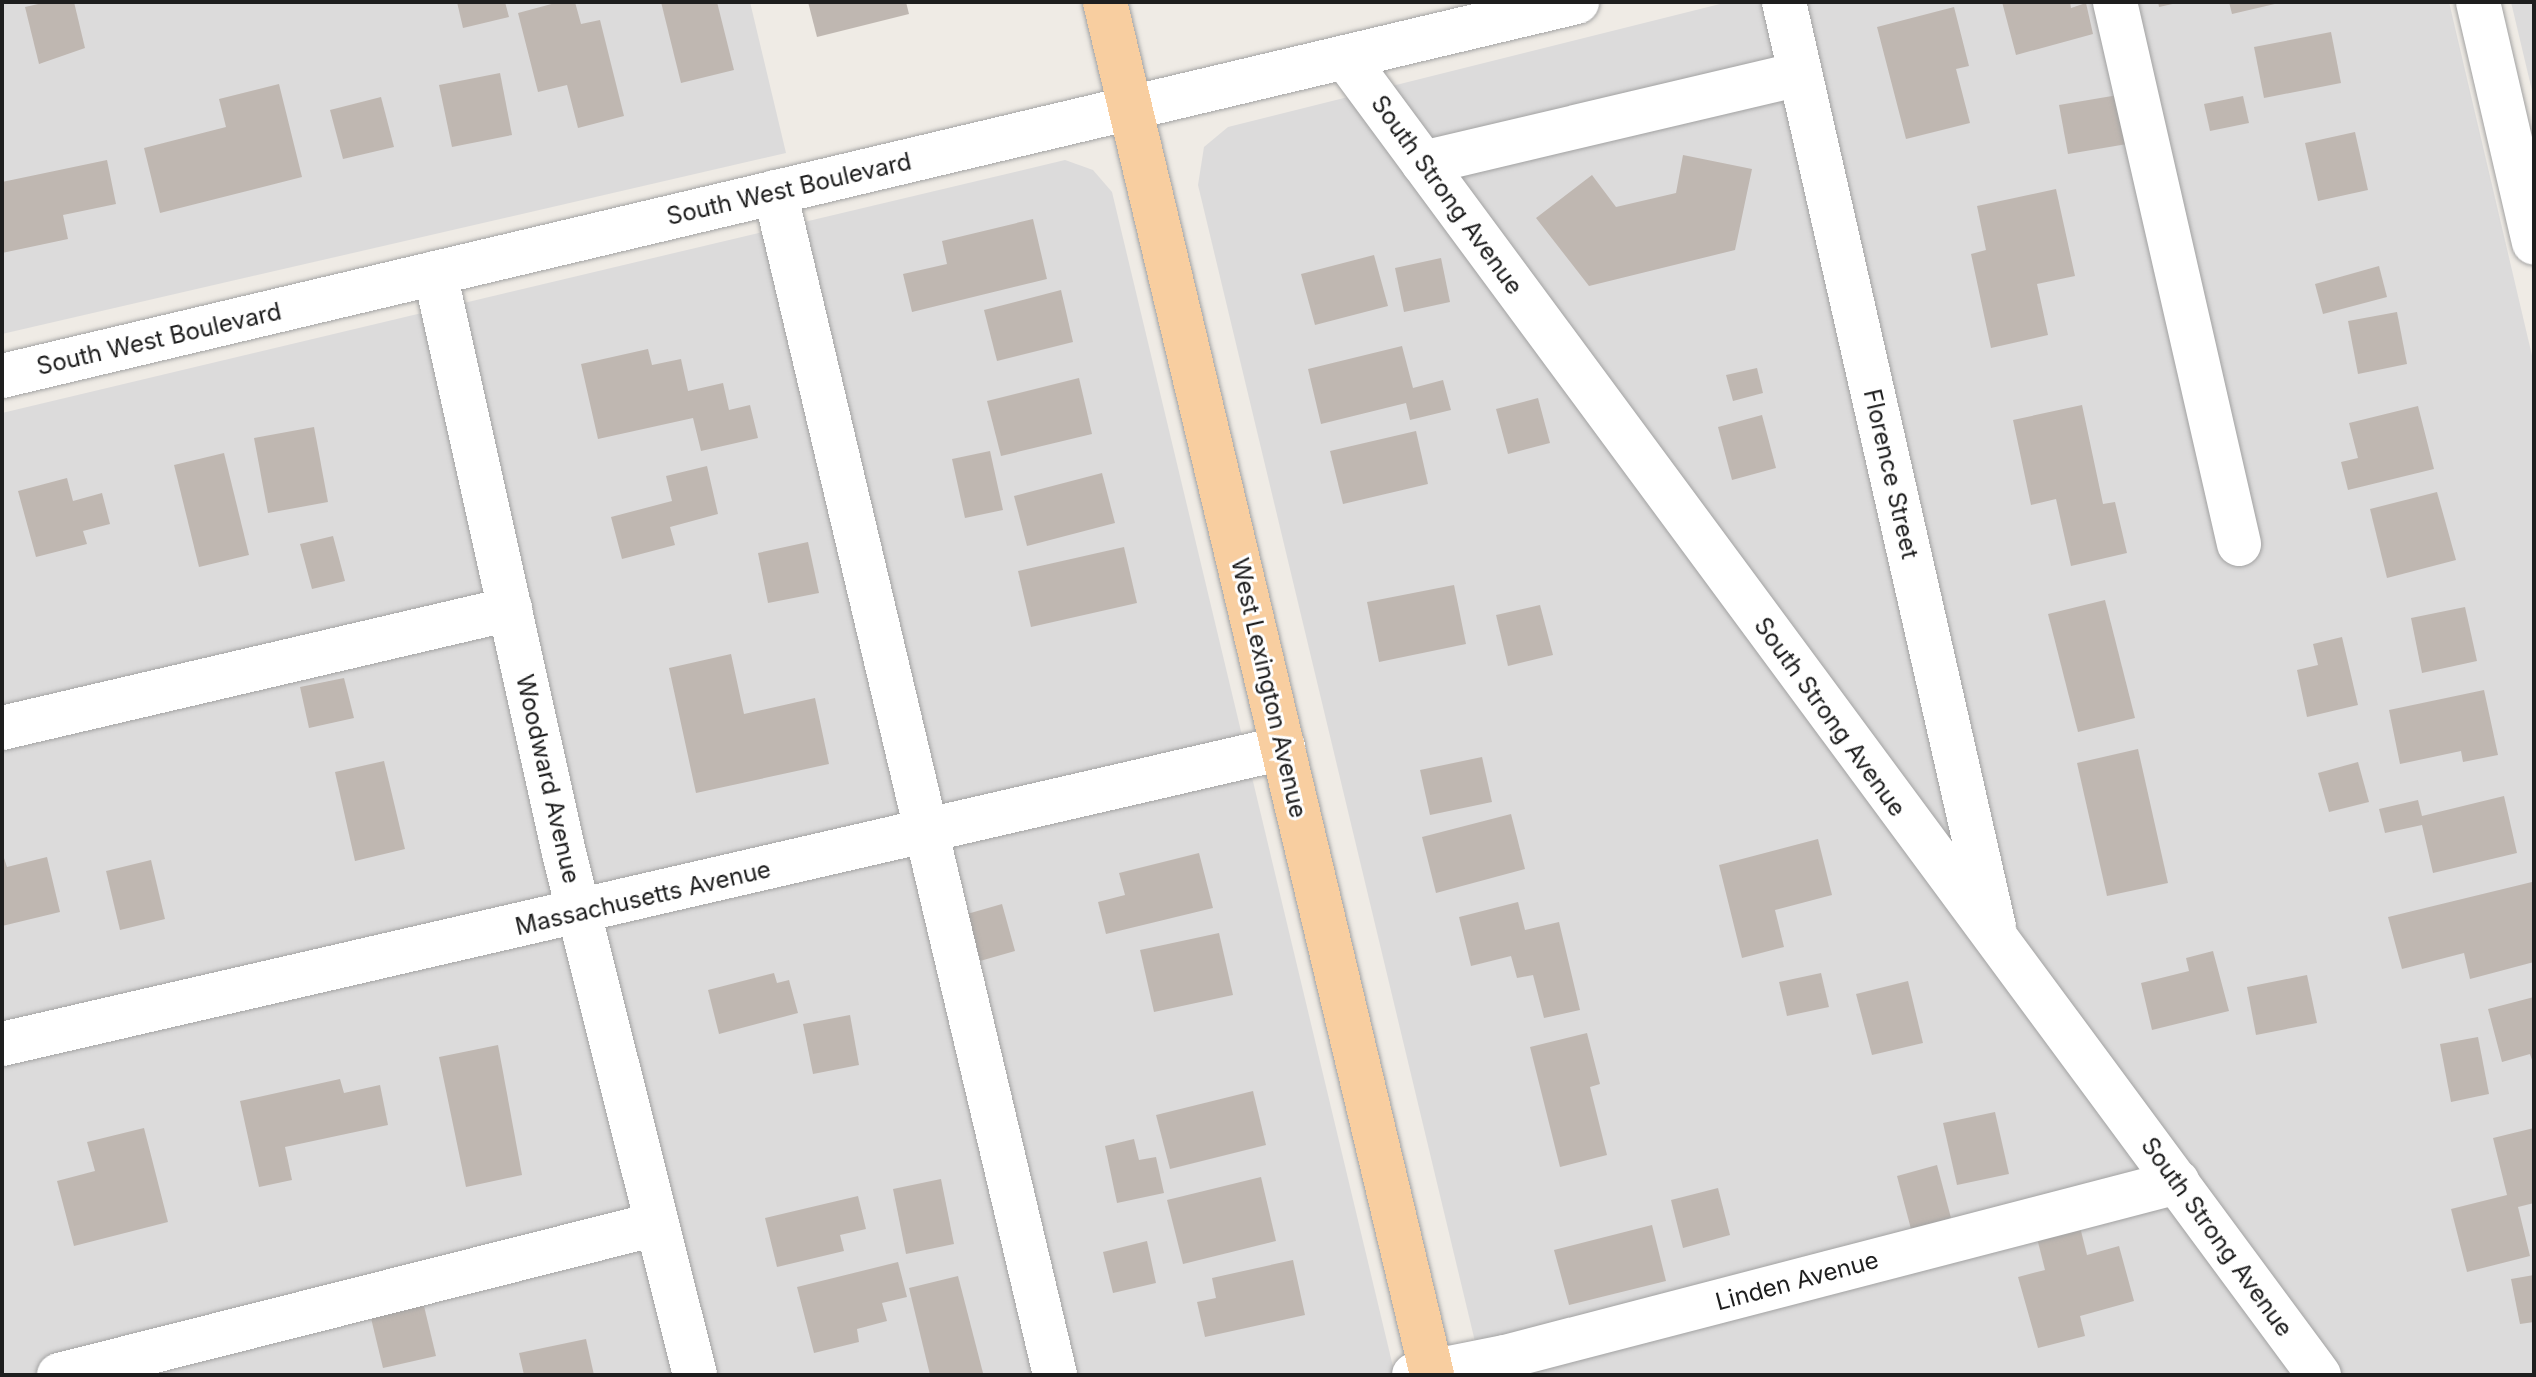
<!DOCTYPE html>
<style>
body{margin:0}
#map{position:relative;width:2536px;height:1377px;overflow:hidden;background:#efebe5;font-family:Inter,sans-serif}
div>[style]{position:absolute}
.residential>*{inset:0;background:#dcdbdb}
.building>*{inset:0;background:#bfb7b1}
.roads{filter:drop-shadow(0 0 2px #a2a2a2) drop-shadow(0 0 2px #a2a2a2)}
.minor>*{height:44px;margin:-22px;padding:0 22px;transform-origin:22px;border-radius:22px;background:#fff}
.major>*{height:44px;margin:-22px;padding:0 22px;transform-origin:22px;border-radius:22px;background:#f8cea0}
span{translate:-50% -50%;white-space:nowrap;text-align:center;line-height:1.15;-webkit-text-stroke:6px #fff;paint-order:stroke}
.street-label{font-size:24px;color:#1e1e1e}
.frame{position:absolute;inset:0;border:4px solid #1e1e1e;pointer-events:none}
</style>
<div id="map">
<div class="residential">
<i style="clip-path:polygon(2px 2px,750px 2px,786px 153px,2px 334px)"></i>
<i style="clip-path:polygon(1728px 2px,2449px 2px,2534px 364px,2534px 1375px,1483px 1375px,1198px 185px,1204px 147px,1228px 127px)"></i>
<i style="clip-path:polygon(2511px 2px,2534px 2px,2534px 99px)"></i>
<i style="clip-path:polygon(1065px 160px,1093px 170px,1112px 192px,1395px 1375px,2px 1375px,2px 413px)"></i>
</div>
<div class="building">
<i style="clip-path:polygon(47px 2px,74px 2px,85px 48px,39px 64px,25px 7px)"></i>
<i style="clip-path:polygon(457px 2px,505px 2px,509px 17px,463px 28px)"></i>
<i style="clip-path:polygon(559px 2px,575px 2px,581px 24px,600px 20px,624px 116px,578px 128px,567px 85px,538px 92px,518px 13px)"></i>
<i style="clip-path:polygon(661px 2px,717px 2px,734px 70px,681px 83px)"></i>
<i style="clip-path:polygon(808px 2px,906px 2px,909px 14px,817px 37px)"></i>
<i style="clip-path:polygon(2002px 2px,2070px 2px,2071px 8px,2086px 3px,2093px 34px,2016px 55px)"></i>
<i style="clip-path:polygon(2158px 2px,2177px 2px,2177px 3px,2159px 7px)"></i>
<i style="clip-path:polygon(2229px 2px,2278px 2px,2279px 3px,2232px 14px)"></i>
<i style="clip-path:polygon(1954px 7px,1969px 66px,1956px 69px,1970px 123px,1906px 139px,1877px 27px)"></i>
<i style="clip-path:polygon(2331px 32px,2341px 83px,2264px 98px,2254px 47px)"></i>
<i style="clip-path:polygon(500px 73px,512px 135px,452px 147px,439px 85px)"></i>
<i style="clip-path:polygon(279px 84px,302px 177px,160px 213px,144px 148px,226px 127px,219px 99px)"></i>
<i style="clip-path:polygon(2118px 95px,2127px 144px,2068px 154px,2059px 105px)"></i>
<i style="clip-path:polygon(2243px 96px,2249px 123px,2210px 131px,2204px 104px)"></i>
<i style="clip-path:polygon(381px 97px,394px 147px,343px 159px,330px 110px)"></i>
<i style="clip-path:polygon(2355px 132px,2368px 190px,2318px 201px,2305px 143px)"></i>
<i style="clip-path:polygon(1683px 155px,1752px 169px,1735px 250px,1589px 286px,1536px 218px,1592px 175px,1616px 207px,1676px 193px)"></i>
<i style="clip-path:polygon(107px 160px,116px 204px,63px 215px,68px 239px,2px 253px,2px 182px)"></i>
<i style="clip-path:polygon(2056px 189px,2075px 276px,2037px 284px,2048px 335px,1991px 348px,1971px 254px,1986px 250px,1977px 206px)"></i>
<i style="clip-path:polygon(1033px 219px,1047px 279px,912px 312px,903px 274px,947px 264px,942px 241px)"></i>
<i style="clip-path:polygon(1374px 255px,1388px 306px,1315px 325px,1301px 274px)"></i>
<i style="clip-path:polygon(1441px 258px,1450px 302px,1404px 312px,1395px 268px)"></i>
<i style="clip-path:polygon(2379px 266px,2387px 297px,2323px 314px,2315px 284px)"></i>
<i style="clip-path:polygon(1061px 290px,1073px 342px,997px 361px,984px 310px)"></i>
<i style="clip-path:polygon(2397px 312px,2407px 364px,2358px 374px,2348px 321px)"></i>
<i style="clip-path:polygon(1402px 346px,1413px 388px,1443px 380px,1451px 410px,1410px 420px,1406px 403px,1321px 424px,1308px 369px)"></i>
<i style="clip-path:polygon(648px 349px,652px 365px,681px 359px,688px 391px,723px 383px,729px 410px,750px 405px,758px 438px,701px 451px,693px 418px,598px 439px,581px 364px)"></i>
<i style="clip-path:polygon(1757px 368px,1763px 393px,1733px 401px,1726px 375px)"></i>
<i style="clip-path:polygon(1079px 378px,1092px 434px,1001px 456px,987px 401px)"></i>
<i style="clip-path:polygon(1538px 398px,1550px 443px,1508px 454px,1496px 409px)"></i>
<i style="clip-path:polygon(2082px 405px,2103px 504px,2115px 502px,2127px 553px,2071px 566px,2056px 499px,2031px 505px,2013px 420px)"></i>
<i style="clip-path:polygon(2418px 406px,2434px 469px,2348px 490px,2341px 462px,2358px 458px,2349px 423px)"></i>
<i style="clip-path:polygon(1762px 415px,1776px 468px,1732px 480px,1718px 427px)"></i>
<i style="clip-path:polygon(314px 427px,328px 502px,268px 513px,254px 438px)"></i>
<i style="clip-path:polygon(1416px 431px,1428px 484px,1343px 504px,1330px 451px)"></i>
<i style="clip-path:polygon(990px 451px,1003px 510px,965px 518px,952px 459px)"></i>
<i style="clip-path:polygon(224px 453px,249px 555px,199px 567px,174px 465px)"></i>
<i style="clip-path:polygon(707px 466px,718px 514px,670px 527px,675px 545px,622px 559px,611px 517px,672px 501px,666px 476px)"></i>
<i style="clip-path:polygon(1102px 473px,1115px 523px,1027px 546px,1014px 496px)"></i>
<i style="clip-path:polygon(67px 478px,73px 501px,102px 493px,110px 524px,83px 531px,87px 544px,36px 557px,18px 491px)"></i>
<i style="clip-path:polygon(2437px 492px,2456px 560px,2387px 578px,2370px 509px)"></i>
<i style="clip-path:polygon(333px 536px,345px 581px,312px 589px,300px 544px)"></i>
<i style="clip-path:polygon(808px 542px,819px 593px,768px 603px,758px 553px)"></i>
<i style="clip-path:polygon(1124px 547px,1137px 603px,1031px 627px,1018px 571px)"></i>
<i style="clip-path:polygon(1454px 585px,1466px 644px,1379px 662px,1367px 602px)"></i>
<i style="clip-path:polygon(2105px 600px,2135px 718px,2078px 732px,2048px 614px)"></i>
<i style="clip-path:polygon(1540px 605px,1553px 655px,1508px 666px,1496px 615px)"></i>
<i style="clip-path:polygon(2465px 607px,2477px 661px,2422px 673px,2411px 618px)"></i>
<i style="clip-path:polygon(2342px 637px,2358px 705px,2307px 717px,2297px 670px,2318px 665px,2313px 644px)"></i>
<i style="clip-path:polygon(731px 654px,744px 714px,815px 698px,829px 764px,696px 793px,669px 668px)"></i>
<i style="clip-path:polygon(344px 678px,354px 718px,309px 728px,300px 687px)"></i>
<i style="clip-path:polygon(2484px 690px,2498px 755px,2463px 762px,2461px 751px,2400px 764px,2389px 710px)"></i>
<i style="clip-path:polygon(2138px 749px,2168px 883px,2107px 896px,2077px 763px)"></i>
<i style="clip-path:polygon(1482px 757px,1492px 802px,1430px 815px,1420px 770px)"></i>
<i style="clip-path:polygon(384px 761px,405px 849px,355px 861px,335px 772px)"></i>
<i style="clip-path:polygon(2358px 762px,2369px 802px,2329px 812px,2318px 773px)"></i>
<i style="clip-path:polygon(2504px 796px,2517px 853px,2433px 873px,2422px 825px,2385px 833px,2379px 809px,2418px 800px,2422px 816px)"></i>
<i style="clip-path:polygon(1511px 814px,1525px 869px,1436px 893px,1422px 837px)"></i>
<i style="clip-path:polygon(1818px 839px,1832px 895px,1775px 910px,1784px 947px,1742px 958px,1719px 865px)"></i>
<i style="clip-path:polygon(2px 852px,7px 867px,47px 857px,60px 912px,2px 926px)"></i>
<i style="clip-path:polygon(1199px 853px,1213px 908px,1106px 934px,1098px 902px,1125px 895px,1119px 873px)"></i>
<i style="clip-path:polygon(151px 860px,165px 919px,120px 930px,106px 871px)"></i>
<i style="clip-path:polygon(2532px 882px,2534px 962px,2470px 979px,2464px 953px,2402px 969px,2388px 917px)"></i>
<i style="clip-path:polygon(1518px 902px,1525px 930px,1559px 922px,1580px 1010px,1544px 1018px,1533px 975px,1517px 978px,1511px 956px,1471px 966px,1459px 917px)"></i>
<i style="clip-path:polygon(1002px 904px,1015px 951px,980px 961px,967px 914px)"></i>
<i style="clip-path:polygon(1219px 933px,1233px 995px,1154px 1012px,1140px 950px)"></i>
<i style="clip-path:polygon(2213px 951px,2229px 1011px,2152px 1030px,2141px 983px,2189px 971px,2186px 958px)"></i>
<i style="clip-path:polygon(774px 973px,777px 983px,789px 980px,798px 1013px,719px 1034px,708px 990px)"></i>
<i style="clip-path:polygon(1821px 973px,1829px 1007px,1787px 1016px,1779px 982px)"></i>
<i style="clip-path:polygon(2307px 975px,2317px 1023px,2256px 1035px,2247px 987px)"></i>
<i style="clip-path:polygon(1908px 981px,1923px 1043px,1872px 1055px,1856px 994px)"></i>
<i style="clip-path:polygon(2534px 997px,2534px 1066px,2530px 1054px,2502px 1062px,2488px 1009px)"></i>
<i style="clip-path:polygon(850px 1015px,859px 1065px,813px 1074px,803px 1024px)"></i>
<i style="clip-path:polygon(1587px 1033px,1600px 1084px,1590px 1087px,1607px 1155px,1560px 1167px,1530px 1047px)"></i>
<i style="clip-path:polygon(2478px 1037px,2489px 1094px,2451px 1102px,2440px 1044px)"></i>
<i style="clip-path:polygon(498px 1045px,522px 1175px,466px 1187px,439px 1057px)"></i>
<i style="clip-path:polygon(340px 1079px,344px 1093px,380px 1085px,388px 1125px,285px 1147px,292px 1180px,259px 1187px,240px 1101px)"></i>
<i style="clip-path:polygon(1253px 1091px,1266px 1145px,1170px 1169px,1156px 1115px)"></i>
<i style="clip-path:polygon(1995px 1112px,2009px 1174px,1957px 1185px,1943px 1123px)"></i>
<i style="clip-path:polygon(144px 1128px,168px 1222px,74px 1246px,57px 1181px,95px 1171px,87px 1142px)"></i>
<i style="clip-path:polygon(2534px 1128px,2534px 1203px,2518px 1207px,2530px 1256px,2467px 1272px,2451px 1209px,2507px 1195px,2493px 1138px)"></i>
<i style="clip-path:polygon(1134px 1139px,1139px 1160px,1156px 1157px,1164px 1193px,1117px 1203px,1105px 1146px)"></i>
<i style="clip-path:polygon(1937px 1165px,1951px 1218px,1911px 1229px,1897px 1176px)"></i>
<i style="clip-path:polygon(1261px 1177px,1276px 1241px,1183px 1264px,1167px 1200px)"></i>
<i style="clip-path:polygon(941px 1179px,954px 1244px,906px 1254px,893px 1189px)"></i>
<i style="clip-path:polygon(1718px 1188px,1730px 1235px,1683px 1248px,1671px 1200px)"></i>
<i style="clip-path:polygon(858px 1196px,866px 1229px,840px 1235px,844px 1251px,777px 1267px,765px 1218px)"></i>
<i style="clip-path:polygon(1652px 1225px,1666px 1281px,1569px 1305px,1554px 1250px)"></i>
<i style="clip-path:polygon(2080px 1227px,2087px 1255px,2119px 1246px,2134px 1301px,2080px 1316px,2085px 1336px,2038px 1348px,2018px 1277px,2045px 1270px,2037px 1238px)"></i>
<i style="clip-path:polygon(1147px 1241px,1156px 1283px,1113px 1293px,1103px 1252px)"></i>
<i style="clip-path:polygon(1293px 1260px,1305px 1315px,1205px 1337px,1197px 1302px,1216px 1298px,1212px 1278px)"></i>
<i style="clip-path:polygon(898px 1262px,907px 1297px,882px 1303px,887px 1321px,857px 1329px,859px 1342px,814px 1353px,797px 1287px)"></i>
<i style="clip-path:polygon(2534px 1275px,2534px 1322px,2520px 1324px,2511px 1279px)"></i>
<i style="clip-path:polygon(958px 1276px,983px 1373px,930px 1375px,909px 1288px)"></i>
<i style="clip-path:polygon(423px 1302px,436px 1356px,383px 1368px,370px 1314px)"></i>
<i style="clip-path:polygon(586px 1339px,594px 1375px,524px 1375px,519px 1353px)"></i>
</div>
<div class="roads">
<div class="minor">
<i style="left:1784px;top:2px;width:949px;rotate:77.21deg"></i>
<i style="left:2115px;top:2px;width:556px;rotate:77.11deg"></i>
<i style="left:2478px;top:2px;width:247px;rotate:76.9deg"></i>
<i style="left:1345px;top:57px;width:1639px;rotate:53.54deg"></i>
<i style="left:1423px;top:163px;width:387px;rotate:-13.3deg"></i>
<i style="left:775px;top:192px;width:1216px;rotate:76.68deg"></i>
<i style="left:435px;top:273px;width:594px;rotate:77.46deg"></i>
<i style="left:564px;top:853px;width:538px;rotate:75.91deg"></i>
<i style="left:2px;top:376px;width:1619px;rotate:-13.36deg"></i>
<i style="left:2px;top:728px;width:522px;rotate:-13.18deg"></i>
<i style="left:2px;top:1044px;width:1315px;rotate:-13.01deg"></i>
<i style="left:59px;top:1375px;width:616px;rotate:-14.19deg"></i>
<i style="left:1414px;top:1375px;width:93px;rotate:-11.2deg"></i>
<i style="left:1505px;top:1357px;width:695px;rotate:-14.58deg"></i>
</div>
<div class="major">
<i style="left:1105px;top:2px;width:1411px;rotate:76.6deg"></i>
</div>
</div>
<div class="street-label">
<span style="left:789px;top:189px;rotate:-13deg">South West Boulevard</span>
<span style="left:1447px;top:195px;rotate:54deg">South Strong Avenue</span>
<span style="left:159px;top:339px;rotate:-13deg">South West Boulevard</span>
<span style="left:1891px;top:474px;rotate:77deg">Florence Street</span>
<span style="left:1269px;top:688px;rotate:77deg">West Lexington Avenue</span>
<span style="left:1830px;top:717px;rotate:54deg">South Strong Avenue</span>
<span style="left:548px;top:779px;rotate:77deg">Woodward Avenue</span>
<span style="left:643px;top:898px;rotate:-13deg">Massachusetts Avenue</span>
<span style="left:2217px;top:1237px;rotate:54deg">South Strong Avenue</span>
<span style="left:1797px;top:1281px;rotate:-15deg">Linden Avenue</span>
</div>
<div class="frame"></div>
</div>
